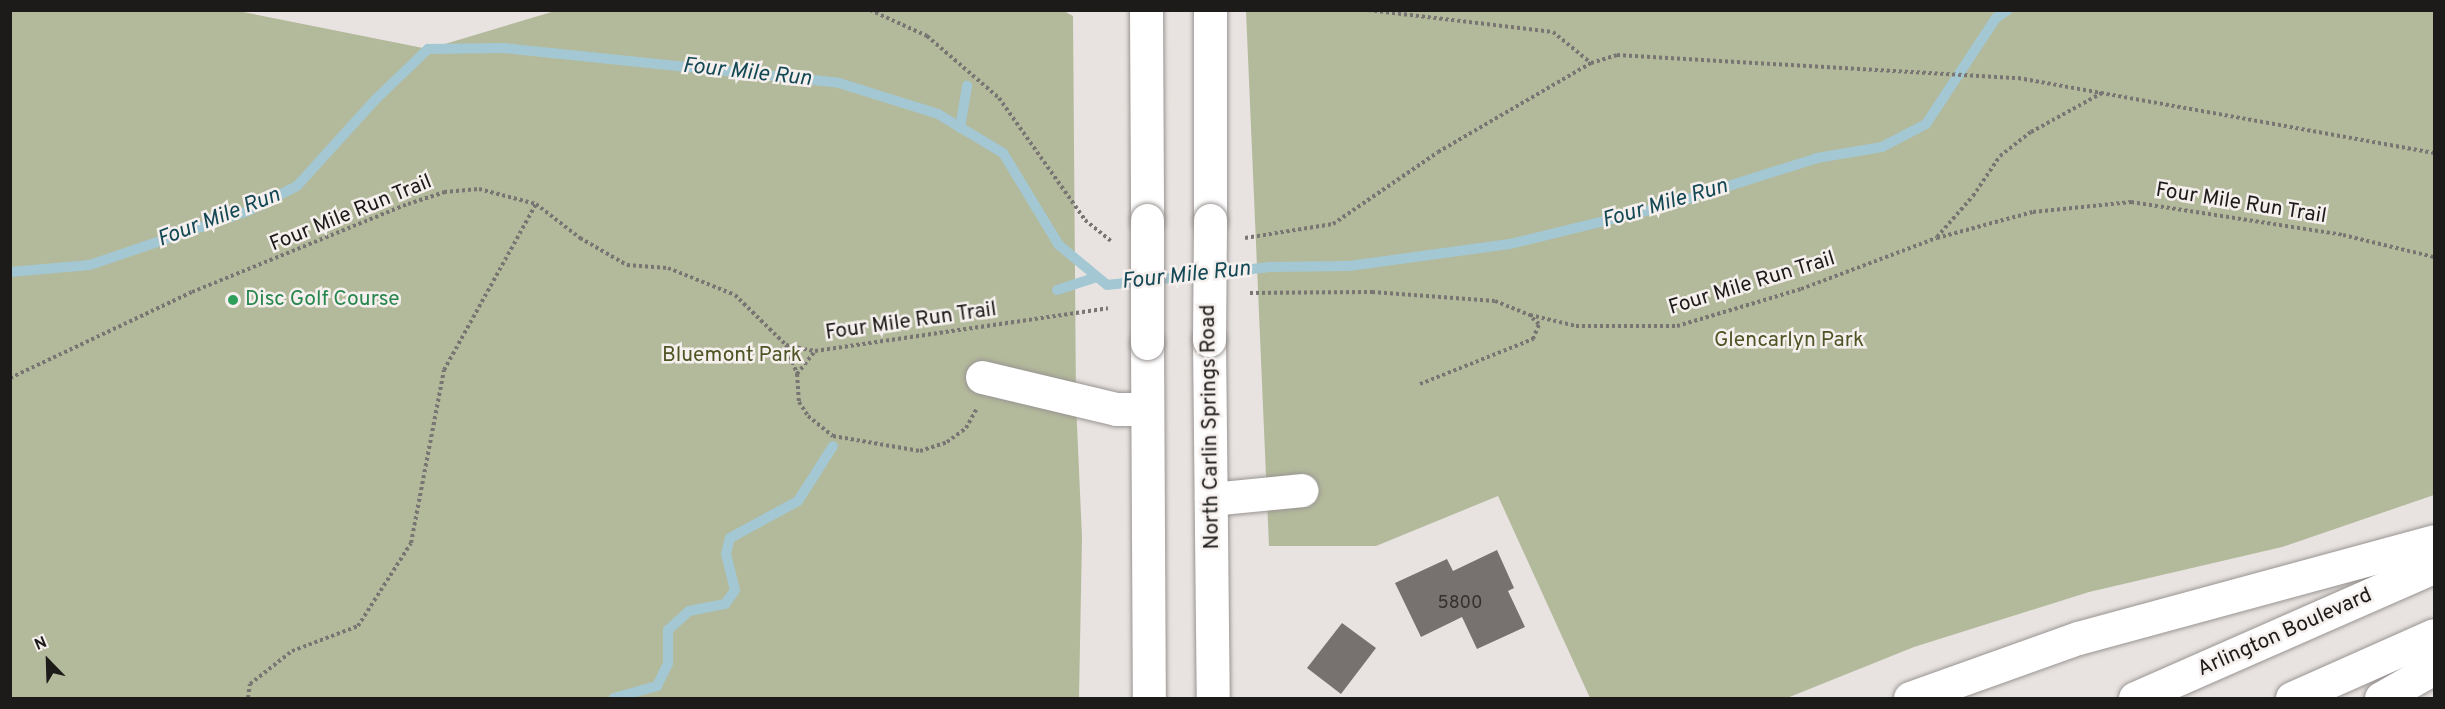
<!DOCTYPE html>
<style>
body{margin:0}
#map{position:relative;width:2445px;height:709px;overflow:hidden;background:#e8e3e0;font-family:Overpass,sans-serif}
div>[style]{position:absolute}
.green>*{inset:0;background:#b3b99b}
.stream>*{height:10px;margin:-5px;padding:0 5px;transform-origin:5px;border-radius:5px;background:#a3c8d4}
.building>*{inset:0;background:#777270}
.path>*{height:4px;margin-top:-2px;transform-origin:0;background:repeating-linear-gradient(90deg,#787573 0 3px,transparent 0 6px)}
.roads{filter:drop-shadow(0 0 2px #999492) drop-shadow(0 0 2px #999492)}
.minor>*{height:33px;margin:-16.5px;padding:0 16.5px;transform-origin:16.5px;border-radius:16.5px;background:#fff}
.major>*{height:33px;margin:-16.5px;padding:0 16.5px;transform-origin:16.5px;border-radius:16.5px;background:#fff}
.highway>*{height:33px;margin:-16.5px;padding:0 16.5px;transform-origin:16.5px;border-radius:16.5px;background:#fff}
.bridges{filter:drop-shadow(0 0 2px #999492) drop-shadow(0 0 2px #999492)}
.major-bridge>*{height:33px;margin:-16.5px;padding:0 16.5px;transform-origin:16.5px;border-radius:16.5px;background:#fff}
.dots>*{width:16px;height:16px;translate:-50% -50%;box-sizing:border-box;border:3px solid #f5f0ee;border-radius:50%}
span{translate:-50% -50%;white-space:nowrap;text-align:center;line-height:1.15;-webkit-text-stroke:5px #f5f0ee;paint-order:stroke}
.number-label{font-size:18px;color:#333130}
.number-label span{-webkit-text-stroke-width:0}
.street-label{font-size:21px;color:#1c1b1a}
.leisure-label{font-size:21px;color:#27864d}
.left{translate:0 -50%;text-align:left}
.park-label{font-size:21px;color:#4e5524}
.water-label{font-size:22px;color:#144855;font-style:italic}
.frame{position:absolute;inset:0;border:12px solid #1c1b1a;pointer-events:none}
.north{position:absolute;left:18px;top:631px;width:60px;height:60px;-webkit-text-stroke:4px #f5f0ee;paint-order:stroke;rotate:337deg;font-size:16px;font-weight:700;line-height:24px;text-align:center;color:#1c1b1a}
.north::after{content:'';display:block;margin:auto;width:21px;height:27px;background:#1c1b1a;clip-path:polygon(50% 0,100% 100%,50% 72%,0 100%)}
</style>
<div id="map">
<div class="green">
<i style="clip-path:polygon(1062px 10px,1073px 16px,1076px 403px,1082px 537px,1079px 698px,11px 698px,10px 11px,238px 11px,428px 49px,555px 11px)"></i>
<i style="clip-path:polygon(1246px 11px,2434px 11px,2434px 495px,2282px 547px,2089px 592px,1914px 647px,1787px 698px,1590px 698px,1498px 496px,1376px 546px,1269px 546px)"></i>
</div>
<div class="stream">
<i style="left:960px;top:128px;width:43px;rotate:-80.5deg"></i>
<i style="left:10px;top:272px;width:80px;rotate:-5deg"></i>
<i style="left:90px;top:265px;width:167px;rotate:-18.9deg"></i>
<i style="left:248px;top:211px;width:55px;rotate:-27deg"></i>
<i style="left:297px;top:186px;width:116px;rotate:-47.8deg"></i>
<i style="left:375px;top:100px;width:74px;rotate:-43.9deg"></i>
<i style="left:428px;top:49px;width:75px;rotate:-0.8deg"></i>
<i style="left:503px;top:48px;width:338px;rotate:5.9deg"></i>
<i style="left:839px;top:83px;width:104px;rotate:17.4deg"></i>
<i style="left:938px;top:114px;width:76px;rotate:31deg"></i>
<i style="left:1003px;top:153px;width:108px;rotate:58.7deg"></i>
<i style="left:1059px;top:245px;width:62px;rotate:39.8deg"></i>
<i style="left:1107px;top:285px;width:164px;rotate:-6.3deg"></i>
<i style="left:1270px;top:267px;width:79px;rotate:-0.7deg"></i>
<i style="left:1349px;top:266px;width:162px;rotate:-7.8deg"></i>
<i style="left:1510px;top:244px;width:156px;rotate:-13.7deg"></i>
<i style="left:1662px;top:207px;width:163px;rotate:-17.5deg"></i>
<i style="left:1817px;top:158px;width:66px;rotate:-9.6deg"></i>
<i style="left:1882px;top:147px;width:50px;rotate:-27.6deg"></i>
<i style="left:1926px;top:124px;width:127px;rotate:-56.6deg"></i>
<i style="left:1996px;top:18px;width:14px;rotate:-34deg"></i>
<i style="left:1057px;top:290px;width:42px;rotate:-18deg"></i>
<i style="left:614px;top:698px;width:45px;rotate:-15.6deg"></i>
<i style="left:657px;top:686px;width:25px;rotate:-64deg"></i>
<i style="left:668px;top:663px;width:33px;rotate:-90deg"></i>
<i style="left:668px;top:630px;width:28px;rotate:-42deg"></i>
<i style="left:689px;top:611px;width:37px;rotate:-11deg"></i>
<i style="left:725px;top:604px;width:17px;rotate:-54deg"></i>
<i style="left:735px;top:590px;width:37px;rotate:-104deg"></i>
<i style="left:726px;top:554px;width:16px;rotate:-76deg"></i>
<i style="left:730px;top:538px;width:77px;rotate:-28.6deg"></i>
<i style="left:798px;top:501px;width:65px;rotate:-57.5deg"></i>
</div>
<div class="building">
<i style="clip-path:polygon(1497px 550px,1514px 588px,1508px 591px,1525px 627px,1477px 649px,1462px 617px,1421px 637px,1395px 583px,1447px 559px,1453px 571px)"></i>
<i style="clip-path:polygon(1342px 623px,1376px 648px,1341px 694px,1307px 668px)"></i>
</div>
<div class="path">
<i style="left:870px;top:10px;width:63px;rotate:24.5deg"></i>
<i style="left:927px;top:36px;width:95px;rotate:40.7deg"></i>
<i style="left:999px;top:98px;width:149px;rotate:54.8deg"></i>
<i style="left:1085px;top:220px;width:33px;rotate:39deg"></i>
<i style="left:1368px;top:10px;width:186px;rotate:6.8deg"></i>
<i style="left:1553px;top:32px;width:49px;rotate:39.2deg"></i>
<i style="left:1937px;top:237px;width:55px;rotate:-48.7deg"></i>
<i style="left:1973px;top:196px;width:48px;rotate:-56deg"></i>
<i style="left:2000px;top:156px;width:39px;rotate:-38deg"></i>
<i style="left:2031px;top:132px;width:81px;rotate:-28.8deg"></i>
<i style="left:1245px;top:238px;width:89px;rotate:-9deg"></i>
<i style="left:1333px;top:224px;width:127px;rotate:-34.4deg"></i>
<i style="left:1438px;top:152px;width:177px;rotate:-30.2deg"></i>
<i style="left:1591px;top:63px;width:27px;rotate:-17deg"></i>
<i style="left:1617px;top:55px;width:402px;rotate:3.3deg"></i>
<i style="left:2018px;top:78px;width:423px;rotate:10.2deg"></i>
<i style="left:1250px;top:293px;width:122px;rotate:-0.5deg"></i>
<i style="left:1372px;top:292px;width:123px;rotate:4.2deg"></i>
<i style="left:1495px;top:301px;width:38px;rotate:22deg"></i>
<i style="left:1530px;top:315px;width:47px;rotate:13.4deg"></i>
<i style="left:1576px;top:326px;width:101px"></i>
<i style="left:1677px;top:326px;width:129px;rotate:-16.6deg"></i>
<i style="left:1801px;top:289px;width:145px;rotate:-20.6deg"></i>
<i style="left:1937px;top:238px;width:99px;rotate:-15.2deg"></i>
<i style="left:2033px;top:212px;width:99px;rotate:-5.8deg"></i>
<i style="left:2131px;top:202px;width:215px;rotate:8.8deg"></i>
<i style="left:2343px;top:235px;width:94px;rotate:13.6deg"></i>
<i style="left:786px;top:345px;width:31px;rotate:69deg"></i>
<i style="left:797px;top:374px;width:28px;rotate:86deg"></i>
<i style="left:799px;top:402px;width:17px;rotate:57deg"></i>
<i style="left:808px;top:416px;width:32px;rotate:39deg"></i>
<i style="left:833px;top:436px;width:88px;rotate:9.8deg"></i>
<i style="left:920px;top:451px;width:28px;rotate:-18deg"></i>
<i style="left:947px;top:442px;width:24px;rotate:-36deg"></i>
<i style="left:966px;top:428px;width:21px;rotate:-61deg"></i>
<i style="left:797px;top:374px;width:29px;rotate:-52deg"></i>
<i style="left:10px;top:378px;width:201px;rotate:-25.3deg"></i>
<i style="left:192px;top:292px;width:233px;rotate:-22.2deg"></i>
<i style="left:408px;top:204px;width:38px;rotate:-18deg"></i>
<i style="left:444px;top:192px;width:35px;rotate:-5deg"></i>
<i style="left:479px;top:189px;width:59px;rotate:14.7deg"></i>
<i style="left:536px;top:204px;width:56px;rotate:37.7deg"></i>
<i style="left:580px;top:238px;width:54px;rotate:29.9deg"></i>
<i style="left:627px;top:265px;width:41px;rotate:4.2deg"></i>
<i style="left:668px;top:268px;width:72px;rotate:21.9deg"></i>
<i style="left:735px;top:295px;width:71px;rotate:44.4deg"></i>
<i style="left:786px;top:345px;width:30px;rotate:12deg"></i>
<i style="left:815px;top:351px;width:296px;rotate:-8.3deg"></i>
<i style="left:1420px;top:384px;width:122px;rotate:-21.7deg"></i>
<i style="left:1533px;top:339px;width:16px;rotate:-68deg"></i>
<i style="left:1539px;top:324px;width:12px;rotate:-138deg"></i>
<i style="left:248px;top:698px;width:14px;rotate:-82deg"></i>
<i style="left:250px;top:684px;width:53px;rotate:-38.2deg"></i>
<i style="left:292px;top:651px;width:71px;rotate:-20.7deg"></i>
<i style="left:358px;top:626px;width:98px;rotate:-57.4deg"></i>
<i style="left:411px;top:543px;width:176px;rotate:-79.2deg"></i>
<i style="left:444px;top:370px;width:190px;rotate:-61deg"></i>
</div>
<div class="roads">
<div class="minor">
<i style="left:982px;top:377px;width:138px;rotate:13.4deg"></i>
<i style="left:1116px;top:409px;width:31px"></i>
<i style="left:1211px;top:499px;width:91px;rotate:-5.6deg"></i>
</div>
<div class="major">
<i style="left:1146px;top:10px;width:210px;rotate:89.7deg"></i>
<i style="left:1210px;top:220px;width:210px;rotate:-90deg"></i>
<i style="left:1209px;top:340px;width:358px;rotate:89.4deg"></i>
<i style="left:1147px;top:343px;width:355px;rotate:89.7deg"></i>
</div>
<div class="highway">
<i style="left:1910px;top:698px;width:178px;rotate:-19.7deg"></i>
<i style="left:2078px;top:638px;width:369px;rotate:-15.2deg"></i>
<i style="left:2135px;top:698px;width:326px;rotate:-23.7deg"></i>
<i style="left:2292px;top:698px;width:155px;rotate:-23.9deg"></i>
<i style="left:2381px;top:698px;width:61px;rotate:-29.5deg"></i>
</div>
</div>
<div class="bridges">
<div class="major-bridge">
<i style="left:1147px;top:220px;width:123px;rotate:90deg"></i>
<i style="left:1209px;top:340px;width:120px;rotate:-89.5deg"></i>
</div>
</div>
<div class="dots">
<i style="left:233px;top:300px;background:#2e9e5b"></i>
</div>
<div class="number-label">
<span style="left:1460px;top:604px">5800</span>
</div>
<div class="street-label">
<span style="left:2241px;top:204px;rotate:9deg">Four Mile Run Trail</span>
<span style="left:351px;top:214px;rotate:-22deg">Four Mile Run Trail</span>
<span style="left:1752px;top:284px;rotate:-17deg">Four Mile Run Trail</span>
<span style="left:911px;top:322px;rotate:-8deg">Four Mile Run Trail</span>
<span style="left:1211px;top:427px;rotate:-91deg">North Carlin Springs Road</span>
<span style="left:2285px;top:633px;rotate:-24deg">Arlington Boulevard</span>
</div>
<div class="leisure-label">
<span class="left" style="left:245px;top:300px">Disc Golf Course</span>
</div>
<div class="park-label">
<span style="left:1789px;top:341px">Glencarlyn Park</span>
<span style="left:732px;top:356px">Bluemont Park</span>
</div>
<div class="water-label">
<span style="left:747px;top:73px;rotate:6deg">Four Mile Run</span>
<span style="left:1665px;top:204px;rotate:-16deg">Four Mile Run</span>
<span style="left:219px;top:218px;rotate:-21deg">Four Mile Run</span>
<span style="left:1186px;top:276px;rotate:-6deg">Four Mile Run</span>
</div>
<div class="frame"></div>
<div class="north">N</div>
</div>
